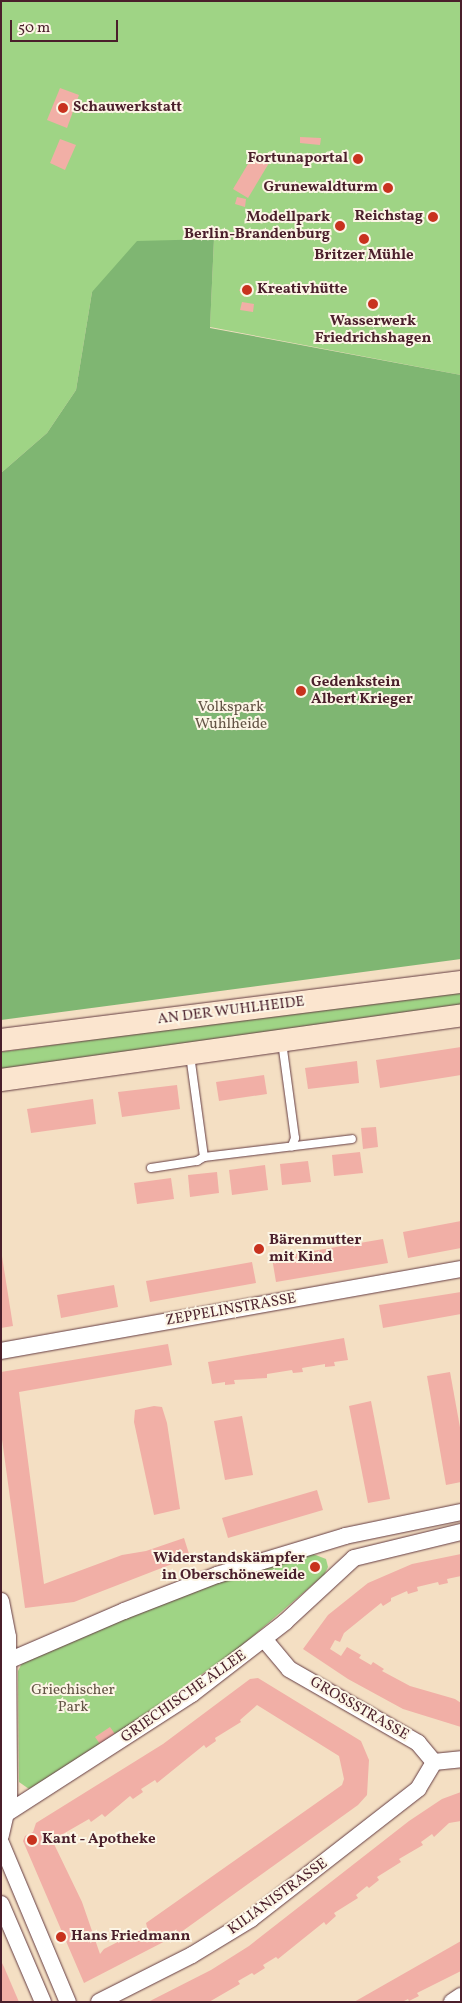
<!DOCTYPE html>
<meta charset="utf-8">
<style>
body{margin:0}
#map{position:relative;width:462px;height:2003px;overflow:hidden;background:#f4dfc3;font-family:Vollkorn,serif}
div>[style]{position:absolute}
.green>*{inset:0;background:#9fd485}
.forest>*{inset:0;background:#7fb672}
.building>*{inset:0;background:#f1afa6}
.roads{filter:drop-shadow(0 0 1px #643c42) drop-shadow(0 0 1px #643c42)}
.service>*{height:8px;margin:-4px;padding:0 4px;transform-origin:4px;border-radius:4px;background:#fff}
.minor>*{height:16px;margin:-8px;padding:0 8px;transform-origin:8px;border-radius:8px;background:#fff}
.secondary>*{height:22px;margin:-11px;padding:0 11px;transform-origin:11px;border-radius:11px;background:#fbe5cf}
.dots>*{width:14px;height:14px;translate:-50% -50%;box-sizing:border-box;border:2px solid #fcf5e5;border-radius:50%}
span{translate:-50% -50%;white-space:nowrap;text-align:center;line-height:1.15;-webkit-text-stroke:4px #fcf5e5;paint-order:stroke}
.poi-label{font-size:15px;color:#4a1f2b;font-weight:700}
.left{translate:0 -50%;text-align:left}
.right{translate:-100% -50%;text-align:right}
.park-label{font-size:15px;color:#645546}
.street-label{font-size:15px;color:#4a1f2b}
.frame{position:absolute;inset:0;border:2px solid #4a1f2b;pointer-events:none}
.scale{position:absolute;left:10px;top:20px;width:108px;height:22px;box-sizing:border-box;border:2px solid #4a1f2b;border-top:0;padding-left:6px;font-size:15px;line-height:18px;white-space:nowrap;color:#4a1f2b;-webkit-text-stroke:4px #fcf5e5;paint-order:stroke}
</style>
<div id="map">
<div class="green">
<i style="clip-path:polygon(1px 1px,461px 1px,461px 375px,210px 327px,214px 239px,92px 292px,76px 390px,47px 433px,1px 473px)"></i>
<i style="clip-path:polygon(461px 989px,461px 1006px,1px 1069px,1px 1052px)"></i>
<i style="clip-path:polygon(313px 1554px,326px 1559px,328px 1567px,324px 1575px,238px 1649px,87px 1754px,29px 1789px,19px 1782px,18px 1671px,23px 1661px,90px 1631px,242px 1574px)"></i>
</div>
<div class="forest">
<i style="clip-path:polygon(214px 239px,210px 328px,461px 375px,461px 959px,1px 1020px,1px 473px,47px 433px,76px 390px,92px 292px,137px 241px)"></i>
</div>
<div class="building">
<i style="clip-path:polygon(60px 88px,79px 95px,67px 128px,47px 120px)"></i>
<i style="clip-path:polygon(300px 137px,321px 138px,320px 145px,300px 143px)"></i>
<i style="clip-path:polygon(60px 139px,76px 145px,65px 170px,50px 163px)"></i>
<i style="clip-path:polygon(254px 154px,269px 163px,248px 198px,233px 189px)"></i>
<i style="clip-path:polygon(237px 197px,246px 199px,245px 207px,235px 204px)"></i>
<i style="clip-path:polygon(249px 283px,254px 290px,244px 297px,239px 290px)"></i>
<i style="clip-path:polygon(242px 302px,254px 304px,253px 312px,240px 310px)"></i>
<i style="clip-path:polygon(461px 1047px,461px 1075px,380px 1088px,376px 1060px)"></i>
<i style="clip-path:polygon(357px 1061px,359px 1083px,308px 1089px,305px 1068px)"></i>
<i style="clip-path:polygon(264px 1075px,267px 1094px,219px 1101px,216px 1082px)"></i>
<i style="clip-path:polygon(177px 1085px,180px 1109px,122px 1117px,118px 1092px)"></i>
<i style="clip-path:polygon(93px 1099px,96px 1124px,31px 1133px,27px 1109px)"></i>
<i style="clip-path:polygon(376px 1127px,378px 1147px,363px 1149px,361px 1128px)"></i>
<i style="clip-path:polygon(360px 1152px,363px 1173px,334px 1176px,332px 1155px)"></i>
<i style="clip-path:polygon(308px 1161px,311px 1182px,282px 1185px,280px 1164px)"></i>
<i style="clip-path:polygon(265px 1165px,268px 1190px,232px 1195px,229px 1170px)"></i>
<i style="clip-path:polygon(217px 1172px,219px 1193px,190px 1197px,188px 1175px)"></i>
<i style="clip-path:polygon(171px 1178px,174px 1199px,137px 1204px,134px 1183px)"></i>
<i style="clip-path:polygon(461px 1221px,461px 1248px,408px 1258px,403px 1232px)"></i>
<i style="clip-path:polygon(383px 1239px,388px 1263px,276px 1282px,272px 1258px)"></i>
<i style="clip-path:polygon(1px 1250px,13px 1326px,1px 1328px)"></i>
<i style="clip-path:polygon(252px 1262px,256px 1283px,150px 1302px,146px 1281px)"></i>
<i style="clip-path:polygon(114px 1285px,118px 1307px,61px 1318px,57px 1295px)"></i>
<i style="clip-path:polygon(461px 1292px,461px 1314px,383px 1328px,379px 1305px)"></i>
<i style="clip-path:polygon(344px 1338px,348px 1360px,334px 1362px,335px 1366px,325px 1367px,325px 1364px,302px 1368px,303px 1372px,293px 1373px,292px 1370px,267px 1374px,267px 1378px,234px 1380px,235px 1384px,225px 1385px,225px 1382px,212px 1384px,208px 1362px)"></i>
<i style="clip-path:polygon(168px 1344px,172px 1365px,19px 1392px,44px 1584px,122px 1555px,146px 1551px,184px 1538px,190px 1557px,74px 1602px,25px 1608px,1px 1432px,1px 1372px)"></i>
<i style="clip-path:polygon(450px 1372px,461px 1433px,461px 1482px,446px 1485px,427px 1376px)"></i>
<i style="clip-path:polygon(371px 1401px,390px 1499px,368px 1503px,349px 1406px)"></i>
<i style="clip-path:polygon(154px 1406px,162px 1407px,167px 1423px,180px 1509px,154px 1515px,134px 1422px,135px 1410px)"></i>
<i style="clip-path:polygon(242px 1416px,253px 1475px,225px 1480px,214px 1421px)"></i>
<i style="clip-path:polygon(317px 1490px,323px 1510px,228px 1538px,222px 1518px)"></i>
<i style="clip-path:polygon(461px 1554px,461px 1576px,447px 1579px,448px 1583px,439px 1585px,438px 1582px,417px 1587px,418px 1591px,408px 1594px,407px 1591px,391px 1598px,391px 1601px,383px 1606px,381px 1603px,344px 1633px,340px 1642px,335px 1640px,330px 1649px,341px 1656px,347px 1647px,361px 1655px,359px 1658px,371px 1665px,373px 1662px,384px 1669px,382px 1671px,410px 1686px,455px 1699px,461px 1703px,461px 1727px,403px 1709px,348px 1679px,303px 1649px,328px 1615px,368px 1583px,412px 1564px)"></i>
<i style="clip-path:polygon(evenodd,258px 1678px,361px 1741px,369px 1760px,367px 1795px,358px 1805px,177px 1935px,84px 1983px,23px 1841px,25px 1836px,33px 1832px,36px 1823px,163px 1744px,250px 1679px,258px 1678px,257px 1705px,339px 1756px,344px 1779px,342px 1785px,146px 1923px,147px 1927px,104px 1949px,100px 1954px,82px 1902px,54px 1844px,49px 1842px,89px 1819px,91px 1822px,102px 1814px,105px 1817px,130px 1796px,133px 1799px,143px 1792px,141px 1789px,155px 1780px,157px 1783px,204px 1745px,206px 1748px,216px 1741px,215px 1738px,241px 1722px,240px 1720px,257px 1705px)"></i>
<i style="clip-path:polygon(110px 1727px,115px 1734px,100px 1744px,95px 1737px)"></i>
<i style="clip-path:polygon(461px 1792px,461px 1821px,449px 1823px,434px 1837px,432px 1834px,421px 1842px,423px 1845px,399px 1859px,401px 1862px,377px 1877px,379px 1880px,369px 1888px,367px 1886px,356px 1895px,358px 1898px,334px 1913px,336px 1916px,326px 1925px,324px 1922px,278px 1959px,276px 1957px,263px 1965px,265px 1968px,254px 1975px,252px 1973px,238px 1981px,240px 1984px,209px 2002px,148px 2002px,211px 1970px,249px 1946px,409px 1821px,442px 1799px)"></i>
<i style="clip-path:polygon(461px 1941px,461px 1971px,417px 1993px,419px 1996px,409px 2001px,408px 1999px,402px 2002px,354px 2002px)"></i>
<i style="clip-path:polygon(1px 1961px,4px 1967px,19px 2002px,1px 2002px)"></i>
</div>
<div class="roads">
<div class="service">
<i style="left:282px;top:1042px;width:97px;rotate:82.3deg"></i>
<i style="left:295px;top:1138px;width:9px;rotate:111deg"></i>
<i style="left:190px;top:1055px;width:103px;rotate:82.2deg"></i>
<i style="left:151px;top:1168px;width:47px;rotate:-8.7deg"></i>
<i style="left:197px;top:1161px;width:8px;rotate:-30deg"></i>
<i style="left:204px;top:1157px;width:149px;rotate:-6.9deg"></i>
</div>
<div class="minor">
<i style="left:1px;top:1351px;width:467px;rotate:-10.1deg"></i>
<i style="left:1px;top:1601px;width:37px;rotate:79deg"></i>
<i style="left:8px;top:1637px;width:163px;rotate:89.6deg"></i>
<i style="left:9px;top:1800px;width:37px;rotate:103deg"></i>
<i style="left:264px;top:1639px;width:39px;rotate:50deg"></i>
<i style="left:289px;top:1669px;width:149px;rotate:29.8deg"></i>
<i style="left:418px;top:1743px;width:25px;rotate:50deg"></i>
<i style="left:1px;top:1664px;width:134px;rotate:-23.3deg"></i>
<i style="left:124px;top:1611px;width:100px;rotate:-21.2deg"></i>
<i style="left:217px;top:1575px;width:134px;rotate:-16.9deg"></i>
<i style="left:345px;top:1536px;width:118px;rotate:-11.7deg"></i>
<i style="left:434px;top:1762px;width:27px;rotate:-6deg"></i>
<i style="left:1px;top:1817px;width:227px;rotate:-32.8deg"></i>
<i style="left:192px;top:1694px;width:118px;rotate:-37.7deg"></i>
<i style="left:285px;top:1622px;width:94px;rotate:-42.8deg"></i>
<i style="left:354px;top:1558px;width:110px;rotate:-13.7deg"></i>
<i style="left:1px;top:1843px;width:173px;rotate:67.2deg"></i>
<i style="left:1px;top:1904px;width:107px;rotate:66.8deg"></i>
<i style="left:99px;top:2002px;width:104px;rotate:-26.8deg"></i>
<i style="left:192px;top:1955px;width:69px;rotate:-31.4deg"></i>
<i style="left:251px;top:1919px;width:212px;rotate:-37.9deg"></i>
<i style="left:418px;top:1789px;width:31px;rotate:-59deg"></i>
<i style="left:452px;top:2002px;width:11px;rotate:-34deg"></i>
</div>
<div class="secondary">
<i style="left:1px;top:1040px;width:464px;rotate:-7.2deg"></i>
<i style="left:1px;top:1080px;width:465px;rotate:-8deg"></i>
</div>
</div>
<div class="dots">
<i style="left:63px;top:108px;background:#c8321e"></i>
<i style="left:358px;top:159px;background:#c8321e"></i>
<i style="left:388px;top:188px;background:#c8321e"></i>
<i style="left:433px;top:217px;background:#c8321e"></i>
<i style="left:340px;top:226px;background:#c8321e"></i>
<i style="left:364px;top:239px;background:#c8321e"></i>
<i style="left:247px;top:290px;background:#c8321e"></i>
<i style="left:373px;top:304px;background:#c8321e"></i>
<i style="left:301px;top:691px;background:#c8321e"></i>
<i style="left:259px;top:1249px;background:#c8321e"></i>
<i style="left:315px;top:1567px;background:#c8321e"></i>
<i style="left:32px;top:1840px;background:#c8321e"></i>
<i style="left:61px;top:1937px;background:#c8321e"></i>
</div>
<div class="poi-label">
<span class="left" style="left:73px;top:108px">Schauwerkstatt</span>
<span class="right" style="left:348px;top:159px">Fortunaportal</span>
<span class="right" style="left:378px;top:188px">Grunewaldturm</span>
<span class="right" style="left:330px;top:226px">Modellpark<br>Berlin-Brandenburg</span>
<span class="right" style="left:423px;top:217px">Reichstag</span>
<span style="left:364px;top:256px">Britzer Mühle</span>
<span class="left" style="left:257px;top:290px">Kreativhütte</span>
<span style="left:373px;top:330px">Wasserwerk<br>Friedrichshagen</span>
<span class="left" style="left:311px;top:691px">Gedenkstein<br>Albert Krieger</span>
<span class="left" style="left:269px;top:1249px">Bärenmutter<br>mit Kind</span>
<span class="right" style="left:305px;top:1567px">Widerstandskämpfer<br>in Oberschöneweide</span>
<span class="left" style="left:42px;top:1840px">Kant - Apotheke</span>
<span class="left" style="left:71px;top:1937px">Hans Friedmann</span>
</div>
<div class="park-label">
<span style="left:231px;top:716px">Volkspark<br>Wuhlheide</span>
<span style="left:73px;top:1699px">Griechischer<br>Park</span>
</div>
<div class="street-label">
<span style="left:231px;top:1011px;rotate:-7deg">AN DER WUHLHEIDE</span>
<span style="left:231px;top:1310px;rotate:-10deg">ZEPPELINSTRASSE</span>
<span style="left:184px;top:1697px;rotate:-35deg">GRIECHISCHE ALLEE</span>
<span style="left:359px;top:1709px;rotate:30deg">GROSSSTRASSE</span>
<span style="left:278px;top:1897px;rotate:-36deg">KILIANISTRASSE</span>
</div>
<div class="frame"></div>
<div class="scale">50 m</div>
</div>
